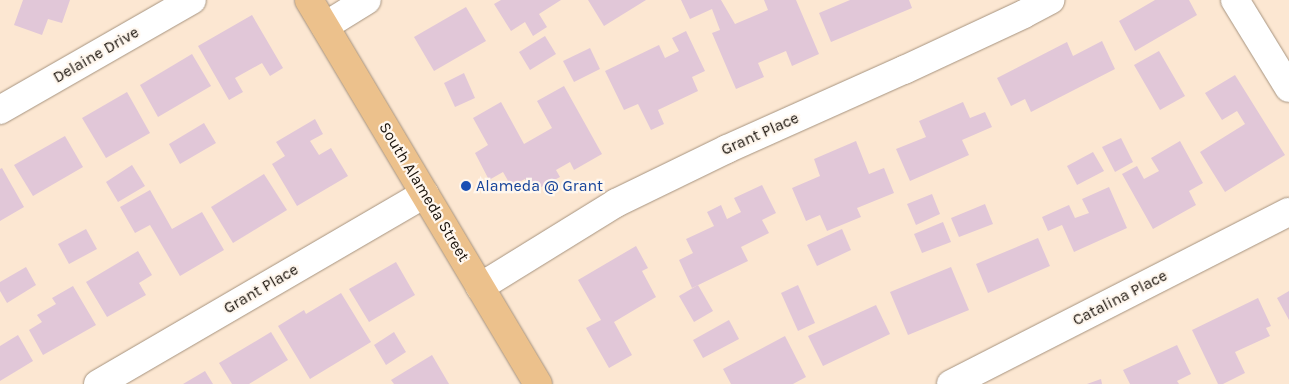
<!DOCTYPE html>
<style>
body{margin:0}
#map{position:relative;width:1289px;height:384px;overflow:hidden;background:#fce7d2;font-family:Karla,sans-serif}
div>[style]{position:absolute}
.building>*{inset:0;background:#e1c7d8}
.roads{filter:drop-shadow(0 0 1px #a6937f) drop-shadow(0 0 1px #a6937f)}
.minor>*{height:28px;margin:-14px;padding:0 14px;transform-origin:14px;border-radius:14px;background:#fff}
.major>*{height:28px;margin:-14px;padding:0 14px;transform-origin:14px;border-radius:14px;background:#ecc18c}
.dots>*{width:14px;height:14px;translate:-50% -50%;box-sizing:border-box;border:2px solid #fff7ee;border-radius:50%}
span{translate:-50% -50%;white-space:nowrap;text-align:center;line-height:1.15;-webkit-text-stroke:4.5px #fff7ee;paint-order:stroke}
.street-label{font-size:16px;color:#1a130c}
.transit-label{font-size:16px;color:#164399}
.left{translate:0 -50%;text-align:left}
</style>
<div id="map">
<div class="building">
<i style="clip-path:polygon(23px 0,70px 0,62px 23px,48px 19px,42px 35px,14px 25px)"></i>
<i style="clip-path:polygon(501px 0,561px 0,539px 14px,547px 27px,533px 36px,525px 22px,511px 31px,494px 4px)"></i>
<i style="clip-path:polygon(588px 0,646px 0,604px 26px)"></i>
<i style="clip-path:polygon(681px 0,721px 0,735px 24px,768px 10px,764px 0,796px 0,819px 54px,792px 66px,786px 51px,758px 63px,764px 77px,736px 89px,712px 33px,720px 30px,712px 9px,690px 19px)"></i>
<i style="clip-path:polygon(850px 0,909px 0,912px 8px,831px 42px,819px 13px)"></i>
<i style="clip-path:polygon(1155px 0,1189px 0,1197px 15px,1135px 51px,1119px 21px)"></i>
<i style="clip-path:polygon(466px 7px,486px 41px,434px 71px,414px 37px)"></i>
<i style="clip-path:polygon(252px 15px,283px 68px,270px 76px,262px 63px,235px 78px,243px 92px,229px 100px,198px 46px)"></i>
<i style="clip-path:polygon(686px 31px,705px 71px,692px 77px,698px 91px,658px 110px,664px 124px,651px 130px,638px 104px,624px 110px,605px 71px,659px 45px,665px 58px,679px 51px,672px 38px)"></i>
<i style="clip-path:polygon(545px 36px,556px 54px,530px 70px,519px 52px)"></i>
<i style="clip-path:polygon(1102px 41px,1115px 69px,1031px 112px,1025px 99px,1011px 106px,997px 78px,1067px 42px,1073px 56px)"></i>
<i style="clip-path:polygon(590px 48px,600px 69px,574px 82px,563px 61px)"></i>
<i style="clip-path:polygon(1159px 51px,1185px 96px,1160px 110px,1134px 65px)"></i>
<i style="clip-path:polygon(192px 54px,211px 86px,158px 117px,140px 85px)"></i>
<i style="clip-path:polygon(464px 73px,475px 98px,455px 107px,444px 83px)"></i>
<i style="clip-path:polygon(1235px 75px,1285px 155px,1225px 192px,1200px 152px,1245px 124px,1237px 111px,1222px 120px,1205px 93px)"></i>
<i style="clip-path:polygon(564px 86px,602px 154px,574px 170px,570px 162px,556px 170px,560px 177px,532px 192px,525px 179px,511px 186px,503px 172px,489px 180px,475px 153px,488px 145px,473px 118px,501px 102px,524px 144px,552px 128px,537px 101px)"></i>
<i style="clip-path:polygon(127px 92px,150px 133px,106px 158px,82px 118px)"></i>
<i style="clip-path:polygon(963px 102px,970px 118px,985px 112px,992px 127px,962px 140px,969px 155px,910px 181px,896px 149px,926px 137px,919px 121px)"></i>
<i style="clip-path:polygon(315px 119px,323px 134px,310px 141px,319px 155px,331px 148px,348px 176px,297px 206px,272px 164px,285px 156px,276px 142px)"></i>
<i style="clip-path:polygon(204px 123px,216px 143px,180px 164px,169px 144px)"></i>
<i style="clip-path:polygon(65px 136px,83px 167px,33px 196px,14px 165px)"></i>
<i style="clip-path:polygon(1121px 138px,1133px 162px,1115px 172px,1102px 147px)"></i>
<i style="clip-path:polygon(856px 141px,869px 174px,884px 168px,894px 193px,857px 208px,861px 217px,827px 231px,820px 215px,806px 221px,792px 188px,820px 176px,814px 159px)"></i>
<i style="clip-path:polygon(1180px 141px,1203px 183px,1189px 191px,1196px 205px,1153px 229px,1122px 174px,1137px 166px,1144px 179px,1159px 171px,1151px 158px)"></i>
<i style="clip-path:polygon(1093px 152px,1104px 171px,1077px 185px,1067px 166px)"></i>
<i style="clip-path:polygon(132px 165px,145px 186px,118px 202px,106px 182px)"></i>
<i style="clip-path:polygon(2px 168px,24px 207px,0 221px,0 169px)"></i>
<i style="clip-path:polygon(264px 174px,287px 210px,233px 243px,211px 207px)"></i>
<i style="clip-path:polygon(762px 185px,776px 213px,762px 220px,769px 233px,741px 247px,748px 261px,692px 288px,679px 260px,693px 253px,686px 239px,714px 226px,707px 212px,721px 205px,727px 219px,741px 212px,734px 198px)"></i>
<i style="clip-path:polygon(1109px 187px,1127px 228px,1074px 252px,1062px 225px,1048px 231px,1042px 217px,1069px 205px,1075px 218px,1089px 213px,1082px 199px)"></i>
<i style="clip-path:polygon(150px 190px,172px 229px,202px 212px,224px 250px,180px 276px,150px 225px,135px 233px,120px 207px)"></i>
<i style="clip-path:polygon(932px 194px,940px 214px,916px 225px,907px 204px)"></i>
<i style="clip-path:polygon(985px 204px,993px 224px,959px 237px,951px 218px)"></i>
<i style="clip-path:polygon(943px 222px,951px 242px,922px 253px,914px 234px)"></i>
<i style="clip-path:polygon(86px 229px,97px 249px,69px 264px,58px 244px)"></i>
<i style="clip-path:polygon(842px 229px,851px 250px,817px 266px,807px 245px)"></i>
<i style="clip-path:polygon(1038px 238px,1050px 266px,988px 293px,976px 264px)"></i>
<i style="clip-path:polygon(636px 246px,648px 268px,642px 271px,656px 297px,614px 322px,632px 355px,609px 368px,586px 328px,601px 320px,578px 280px)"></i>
<i style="clip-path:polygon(138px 251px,152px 275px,139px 283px,146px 295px,107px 317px,86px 282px)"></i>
<i style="clip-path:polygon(396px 262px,415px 295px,369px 322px,349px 289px)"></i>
<i style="clip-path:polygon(26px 267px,36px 285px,7px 303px,0 291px,0 282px)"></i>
<i style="clip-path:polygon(951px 267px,969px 310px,908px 335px,890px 292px)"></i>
<i style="clip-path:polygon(698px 285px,713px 311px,694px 322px,679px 296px)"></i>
<i style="clip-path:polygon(798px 285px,815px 323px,798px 331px,781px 293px)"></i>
<i style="clip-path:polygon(73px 286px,96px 325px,43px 355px,29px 330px,42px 322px,37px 315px,56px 304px,52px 298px)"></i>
<i style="clip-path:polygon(1289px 291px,1289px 320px,1277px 298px)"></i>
<i style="clip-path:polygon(341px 293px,371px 342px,310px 379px,278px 326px,304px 310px,306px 314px)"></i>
<i style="clip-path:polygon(1258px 298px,1271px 326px,1266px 328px,1270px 336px,1235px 352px,1245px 373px,1223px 384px,1218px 384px,1192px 330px)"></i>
<i style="clip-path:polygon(876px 305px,890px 334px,823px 366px,808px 336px)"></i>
<i style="clip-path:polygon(729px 320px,739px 339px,703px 358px,693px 340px)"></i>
<i style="clip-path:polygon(271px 332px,288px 360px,249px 384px,232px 384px,219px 363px)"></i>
<i style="clip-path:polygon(394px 332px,406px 352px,386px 365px,374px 345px)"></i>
<i style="clip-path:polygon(18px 335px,33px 361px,0 381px,0 346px)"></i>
<i style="clip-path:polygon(785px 336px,806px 377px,793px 384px,731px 384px,723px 369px)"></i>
<i style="clip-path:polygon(1177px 345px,1191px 374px,1177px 381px,1179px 384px,1130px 384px,1123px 370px)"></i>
<i style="clip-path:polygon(432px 355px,449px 384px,394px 384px,391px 380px)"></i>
<i style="clip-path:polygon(205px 371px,213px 384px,183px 384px)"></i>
<i style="clip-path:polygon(1101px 379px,1102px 384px,1087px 384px)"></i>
</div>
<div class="roads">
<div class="minor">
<i style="left:1235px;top:0;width:103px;rotate:58.5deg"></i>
<i style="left:325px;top:26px;width:49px;rotate:-31.8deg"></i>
<i style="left:0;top:110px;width:221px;rotate:-29.8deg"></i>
<i style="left:480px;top:287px;width:160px;rotate:-31.7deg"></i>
<i style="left:616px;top:203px;width:123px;rotate:-25.9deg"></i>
<i style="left:727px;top:149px;width:194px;rotate:-24.1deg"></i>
<i style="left:904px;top:70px;width:132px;rotate:-25deg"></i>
<i style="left:1024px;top:14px;width:30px;rotate:-28deg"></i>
<i style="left:98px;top:384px;width:378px;rotate:-30.2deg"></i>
<i style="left:951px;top:384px;width:379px;rotate:-27deg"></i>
</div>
<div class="major">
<i style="left:309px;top:0;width:447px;rotate:59.2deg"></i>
</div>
</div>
<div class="dots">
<i style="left:466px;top:186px;background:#1a4fb4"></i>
</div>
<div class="street-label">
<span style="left:96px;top:55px;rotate:-30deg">Delaine Drive</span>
<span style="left:760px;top:134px;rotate:-24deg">Grant Place</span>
<span style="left:424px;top:192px;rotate:59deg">South Alameda Street</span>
<span style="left:261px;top:289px;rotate:-30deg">Grant Place</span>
<span style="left:1120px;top:298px;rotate:-27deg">Catalina Place</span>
</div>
<div class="transit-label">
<span class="left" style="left:476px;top:186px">Alameda @ Grant</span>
</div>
</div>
